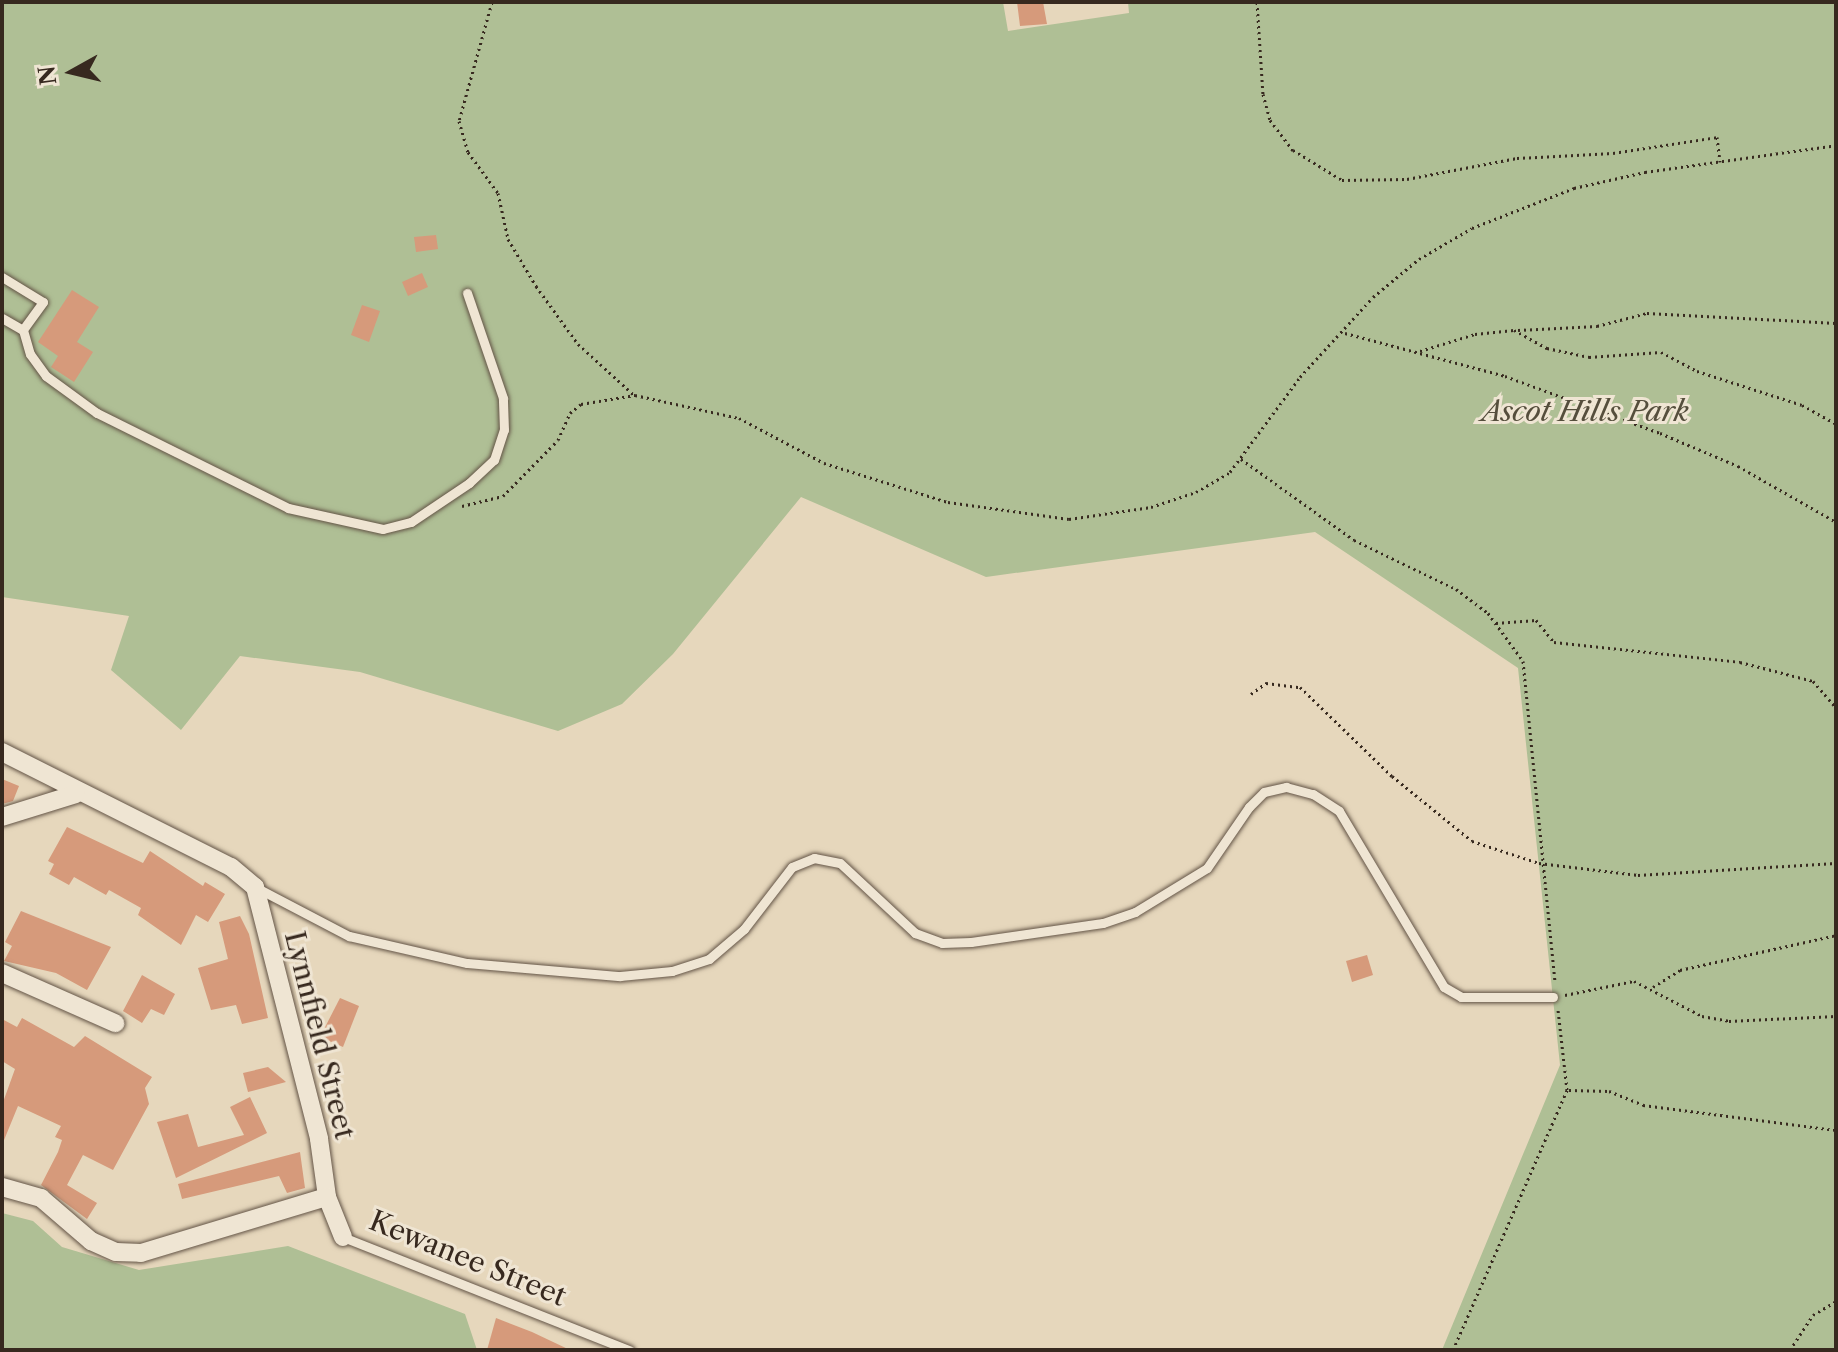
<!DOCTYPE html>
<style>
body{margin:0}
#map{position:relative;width:1838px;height:1352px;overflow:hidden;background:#e6d7bc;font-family:"Libre Caslon Text",serif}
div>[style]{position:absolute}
.green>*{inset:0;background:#afbf95}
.building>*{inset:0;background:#d69a7b}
.path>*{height:3px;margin-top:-1.5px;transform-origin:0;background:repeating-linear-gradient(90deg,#37291f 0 2px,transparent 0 6px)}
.roads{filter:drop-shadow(0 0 2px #635446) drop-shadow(0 0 2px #635446)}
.service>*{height:9px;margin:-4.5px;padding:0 4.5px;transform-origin:4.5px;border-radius:4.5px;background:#efe5d3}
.minor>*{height:18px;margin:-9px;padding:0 9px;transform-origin:9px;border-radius:9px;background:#efe5d3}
span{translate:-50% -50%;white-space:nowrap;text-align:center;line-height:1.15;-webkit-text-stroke:6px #efe5d3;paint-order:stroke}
.park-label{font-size:28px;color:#554e3c;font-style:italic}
.street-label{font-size:28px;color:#37291f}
.frame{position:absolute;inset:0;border:4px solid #37291f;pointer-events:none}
.north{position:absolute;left:32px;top:32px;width:80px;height:80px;-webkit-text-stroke:6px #efe5d3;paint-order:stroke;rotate:262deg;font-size:22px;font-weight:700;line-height:32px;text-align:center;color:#37291f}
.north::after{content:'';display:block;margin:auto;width:28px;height:36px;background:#37291f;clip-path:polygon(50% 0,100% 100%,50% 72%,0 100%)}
</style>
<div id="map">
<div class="green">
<i style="clip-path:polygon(2px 2px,1003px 2px,1008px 31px,1129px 13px,1128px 2px,1836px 2px,1836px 1350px,1442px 1350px,1560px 1065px,1518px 668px,1315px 532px,986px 577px,801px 497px,673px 654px,622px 704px,558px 731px,360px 672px,240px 656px,181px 730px,111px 670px,129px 616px,2px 597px)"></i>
<i style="clip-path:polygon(2px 1213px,33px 1221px,62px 1247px,139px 1270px,288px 1246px,465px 1314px,477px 1350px,2px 1350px)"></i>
</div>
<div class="building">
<i style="clip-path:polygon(1017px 2px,1043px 2px,1047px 24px,1020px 26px)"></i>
<i style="clip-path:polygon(436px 235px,438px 249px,416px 252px,414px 237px)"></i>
<i style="clip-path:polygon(422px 273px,428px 287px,408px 296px,402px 282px)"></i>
<i style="clip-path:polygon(72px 290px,99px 307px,77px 342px,93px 352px,74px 382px,51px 367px,58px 356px,38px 342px)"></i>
<i style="clip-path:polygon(362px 305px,380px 311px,369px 342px,351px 335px)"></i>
<i style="clip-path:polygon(2px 779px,19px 786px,13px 801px,2px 804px)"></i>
<i style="clip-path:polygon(67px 827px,143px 863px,150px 851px,203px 886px,205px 882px,225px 894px,208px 922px,196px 915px,181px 945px,138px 915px,141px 908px,109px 890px,106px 895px,74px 877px,69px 885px,49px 874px,54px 864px,48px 861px)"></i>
<i style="clip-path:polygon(21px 911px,111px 947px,87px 990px,56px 973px,4px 961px,12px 946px,5px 942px)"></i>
<i style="clip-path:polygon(240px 916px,249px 934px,268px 1018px,242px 1024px,236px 1005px,211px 1010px,198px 968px,228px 959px,219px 922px)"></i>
<i style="clip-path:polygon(1367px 955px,1373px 975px,1352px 982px,1346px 961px)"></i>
<i style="clip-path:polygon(142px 975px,175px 994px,164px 1015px,151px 1009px,142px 1023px,123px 1011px)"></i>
<i style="clip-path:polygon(340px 998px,359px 1006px,343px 1047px,320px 1037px)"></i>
<i style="clip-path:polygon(22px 1018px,74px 1047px,85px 1036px,152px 1077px,145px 1088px,149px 1104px,113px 1170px,83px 1155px,67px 1185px,97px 1203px,87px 1219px,41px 1185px,58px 1152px,62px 1140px,55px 1137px,61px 1126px,18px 1106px,2px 1145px,2px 1105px,15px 1069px,2px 1061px,2px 1019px,17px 1027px)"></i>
<i style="clip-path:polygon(268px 1067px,286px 1082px,248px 1092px,243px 1073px)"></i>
<i style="clip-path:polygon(250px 1097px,267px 1133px,176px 1178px,157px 1122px,188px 1114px,198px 1147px,244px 1135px,230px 1107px)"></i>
<i style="clip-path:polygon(300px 1152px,305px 1188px,287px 1193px,279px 1176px,182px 1199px,178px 1184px)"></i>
<i style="clip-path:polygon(496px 1318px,532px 1332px,570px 1350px,487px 1350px)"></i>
</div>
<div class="path">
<i style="left:492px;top:2px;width:123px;rotate:105.5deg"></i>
<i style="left:459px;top:121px;width:32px;rotate:74deg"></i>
<i style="left:468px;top:152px;width:51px;rotate:53.8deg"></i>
<i style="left:498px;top:193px;width:47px;rotate:77.7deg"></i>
<i style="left:508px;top:239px;width:55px;rotate:59.2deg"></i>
<i style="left:536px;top:286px;width:72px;rotate:54.1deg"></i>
<i style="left:578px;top:344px;width:76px;rotate:42.3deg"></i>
<i style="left:1257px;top:2px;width:92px;rotate:86.3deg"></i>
<i style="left:1263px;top:94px;width:27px;rotate:75deg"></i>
<i style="left:1270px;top:120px;width:38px;rotate:53deg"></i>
<i style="left:1293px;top:150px;width:57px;rotate:31.5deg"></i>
<i style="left:1342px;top:180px;width:65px;rotate:-0.9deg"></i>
<i style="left:1407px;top:179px;width:112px;rotate:-10.8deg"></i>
<i style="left:1517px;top:158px;width:96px;rotate:-3deg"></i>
<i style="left:1613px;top:153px;width:105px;rotate:-8.7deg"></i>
<i style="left:1717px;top:137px;width:25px;rotate:83deg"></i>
<i style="left:1518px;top:330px;width:79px;rotate:-2.9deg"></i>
<i style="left:1597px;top:326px;width:52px;rotate:-14.6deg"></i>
<i style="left:1647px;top:313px;width:189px;rotate:3deg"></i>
<i style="left:1345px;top:333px;width:166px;rotate:15deg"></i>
<i style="left:1505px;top:376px;width:165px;rotate:20.2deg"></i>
<i style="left:1660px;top:433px;width:85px;rotate:22.9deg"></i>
<i style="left:1738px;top:466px;width:113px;rotate:29.7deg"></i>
<i style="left:1420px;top:351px;width:58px;rotate:-17.2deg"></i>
<i style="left:1475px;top:334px;width:39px;rotate:-6deg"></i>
<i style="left:1514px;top:330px;width:38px;rotate:29deg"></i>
<i style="left:1547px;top:348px;width:43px;rotate:12.1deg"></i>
<i style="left:1589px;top:357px;width:72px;rotate:-4deg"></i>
<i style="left:1661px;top:352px;width:41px;rotate:27.8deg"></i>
<i style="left:1697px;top:371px;width:110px;rotate:17.9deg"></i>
<i style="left:1802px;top:405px;width:39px;rotate:29deg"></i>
<i style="left:1241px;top:459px;width:139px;rotate:35.6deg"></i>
<i style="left:1354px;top:540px;width:113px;rotate:25.7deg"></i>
<i style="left:1456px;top:589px;width:40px;rotate:37deg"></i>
<i style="left:1488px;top:613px;width:59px;rotate:53.9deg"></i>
<i style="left:1523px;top:661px;width:324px;rotate:84.3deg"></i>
<i style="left:462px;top:506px;width:42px;rotate:-13.7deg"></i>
<i style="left:503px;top:496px;width:78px;rotate:-45.5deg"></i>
<i style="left:558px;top:440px;width:30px;rotate:-66deg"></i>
<i style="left:570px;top:413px;width:14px;rotate:-39deg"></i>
<i style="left:581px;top:404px;width:55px;rotate:-9.5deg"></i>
<i style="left:635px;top:395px;width:107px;rotate:12.5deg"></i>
<i style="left:739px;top:418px;width:96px;rotate:27.9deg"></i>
<i style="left:824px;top:463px;width:130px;rotate:17.5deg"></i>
<i style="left:948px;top:502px;width:122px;rotate:8deg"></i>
<i style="left:1069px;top:519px;width:83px;rotate:-8.3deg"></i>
<i style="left:1151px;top:507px;width:47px;rotate:-18.4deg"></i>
<i style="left:1196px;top:492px;width:39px;rotate:-30deg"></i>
<i style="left:1230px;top:472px;width:118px;rotate:-53.6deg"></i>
<i style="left:1300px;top:377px;width:108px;rotate:-47.6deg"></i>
<i style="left:1373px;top:297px;width:60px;rotate:-39.6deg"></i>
<i style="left:1419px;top:259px;width:61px;rotate:-30.3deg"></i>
<i style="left:1472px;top:228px;width:110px;rotate:-21.4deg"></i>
<i style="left:1574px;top:188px;width:73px;rotate:-12.7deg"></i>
<i style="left:1645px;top:172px;width:193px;rotate:-8deg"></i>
<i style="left:1496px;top:623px;width:40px;rotate:-4.3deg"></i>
<i style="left:1536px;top:620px;width:28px;rotate:51deg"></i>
<i style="left:1554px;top:642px;width:187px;rotate:6.1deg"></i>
<i style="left:1740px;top:662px;width:75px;rotate:14.6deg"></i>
<i style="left:1813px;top:681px;width:35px;rotate:49deg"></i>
<i style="left:1251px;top:694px;width:19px;rotate:-36deg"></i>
<i style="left:1266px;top:683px;width:34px;rotate:7deg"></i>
<i style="left:1300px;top:687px;width:128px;rotate:44.1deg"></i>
<i style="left:1392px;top:776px;width:103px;rotate:39.1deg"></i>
<i style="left:1472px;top:841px;width:71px;rotate:18.2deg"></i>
<i style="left:1539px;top:863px;width:100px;rotate:6.9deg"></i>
<i style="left:1638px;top:875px;width:198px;rotate:-3.5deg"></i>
<i style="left:1653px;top:987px;width:32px;rotate:-32deg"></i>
<i style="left:1680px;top:970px;width:160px;rotate:-12.6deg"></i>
<i style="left:1565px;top:995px;width:70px;rotate:-11.5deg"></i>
<i style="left:1634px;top:981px;width:76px;rotate:27.2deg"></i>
<i style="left:1702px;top:1016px;width:27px;rotate:10deg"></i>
<i style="left:1729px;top:1021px;width:107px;rotate:-2.7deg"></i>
<i style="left:1569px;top:1090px;width:40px;rotate:1.4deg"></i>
<i style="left:1609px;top:1091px;width:37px;rotate:22deg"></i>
<i style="left:1643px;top:1105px;width:195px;rotate:7.4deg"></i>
<i style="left:1453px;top:1350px;width:284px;rotate:-66.3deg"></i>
<i style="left:1567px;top:1090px;width:81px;rotate:-96.4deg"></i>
<i style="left:1790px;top:1350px;width:42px;rotate:-56.7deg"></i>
<i style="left:1813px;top:1315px;width:27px;rotate:-31deg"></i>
</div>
<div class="roads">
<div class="service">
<i style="left:2px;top:277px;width:48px;rotate:31.4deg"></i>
<i style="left:43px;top:302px;width:34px;rotate:126deg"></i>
<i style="left:23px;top:330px;width:25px;rotate:74deg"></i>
<i style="left:30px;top:354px;width:27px;rotate:54deg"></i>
<i style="left:46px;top:376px;width:63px;rotate:36deg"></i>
<i style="left:97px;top:413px;width:213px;rotate:26.4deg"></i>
<i style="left:288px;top:508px;width:97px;rotate:12.5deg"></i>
<i style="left:383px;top:529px;width:29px;rotate:-14deg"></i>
<i style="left:411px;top:522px;width:70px;rotate:-33.9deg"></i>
<i style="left:469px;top:483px;width:34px;rotate:-43deg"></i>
<i style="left:494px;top:460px;width:32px;rotate:-72deg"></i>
<i style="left:504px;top:430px;width:32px;rotate:-92deg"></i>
<i style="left:503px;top:398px;width:111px;rotate:-108.9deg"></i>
<i style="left:2px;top:318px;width:24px;rotate:30deg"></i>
<i style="left:257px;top:888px;width:104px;rotate:27.6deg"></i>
<i style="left:349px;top:936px;width:121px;rotate:12.9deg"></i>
<i style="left:467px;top:963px;width:154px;rotate:4.9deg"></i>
<i style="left:620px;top:976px;width:52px;rotate:-5.5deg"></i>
<i style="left:672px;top:971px;width:39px;rotate:-18deg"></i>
<i style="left:709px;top:959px;width:46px;rotate:-40.6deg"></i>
<i style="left:744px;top:929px;width:78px;rotate:-52.3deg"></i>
<i style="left:792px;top:867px;width:24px;rotate:-22deg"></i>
<i style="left:814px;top:858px;width:26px;rotate:11deg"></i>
<i style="left:840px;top:863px;width:103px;rotate:43deg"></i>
<i style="left:915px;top:933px;width:29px;rotate:20deg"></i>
<i style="left:942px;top:943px;width:29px;rotate:-2deg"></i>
<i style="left:971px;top:942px;width:133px;rotate:-8.2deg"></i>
<i style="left:1103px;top:923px;width:34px;rotate:-19deg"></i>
<i style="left:1135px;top:912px;width:84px;rotate:-31.4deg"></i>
<i style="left:1207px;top:868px;width:74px;rotate:-55.5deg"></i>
<i style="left:1249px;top:807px;width:21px;rotate:-45deg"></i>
<i style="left:1264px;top:792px;width:23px;rotate:-13deg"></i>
<i style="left:1286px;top:787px;width:28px;rotate:15deg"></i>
<i style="left:1313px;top:794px;width:31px;rotate:33deg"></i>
<i style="left:1339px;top:811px;width:205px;rotate:59.2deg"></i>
<i style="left:1444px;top:987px;width:20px;rotate:30deg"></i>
<i style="left:1461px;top:997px;width:92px"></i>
<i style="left:343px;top:1237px;width:308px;rotate:21.6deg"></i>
</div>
<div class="minor">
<i style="left:2px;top:752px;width:256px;rotate:26.7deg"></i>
<i style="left:231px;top:867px;width:31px;rotate:40deg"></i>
<i style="left:255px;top:887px;width:260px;rotate:75.7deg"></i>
<i style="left:319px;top:1139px;width:59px;rotate:82.1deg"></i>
<i style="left:2px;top:817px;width:77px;rotate:-17.3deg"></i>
<i style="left:2px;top:973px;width:124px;rotate:23.9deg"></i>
<i style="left:2px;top:1187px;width:41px;rotate:15.8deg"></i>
<i style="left:41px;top:1198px;width:66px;rotate:40.7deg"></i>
<i style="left:91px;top:1241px;width:27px;rotate:24deg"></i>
<i style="left:116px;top:1252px;width:25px;rotate:2deg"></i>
<i style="left:141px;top:1253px;width:194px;rotate:-16.8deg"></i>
<i style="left:327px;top:1197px;width:43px;rotate:68.2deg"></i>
</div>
</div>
<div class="park-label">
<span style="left:1585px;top:411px">Ascot Hills Park</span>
</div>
<div class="street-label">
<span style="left:320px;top:1035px;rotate:76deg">Lynnfield Street</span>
<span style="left:468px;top:1258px;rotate:22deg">Kewanee Street</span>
</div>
<div class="frame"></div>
<div class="north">N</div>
</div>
